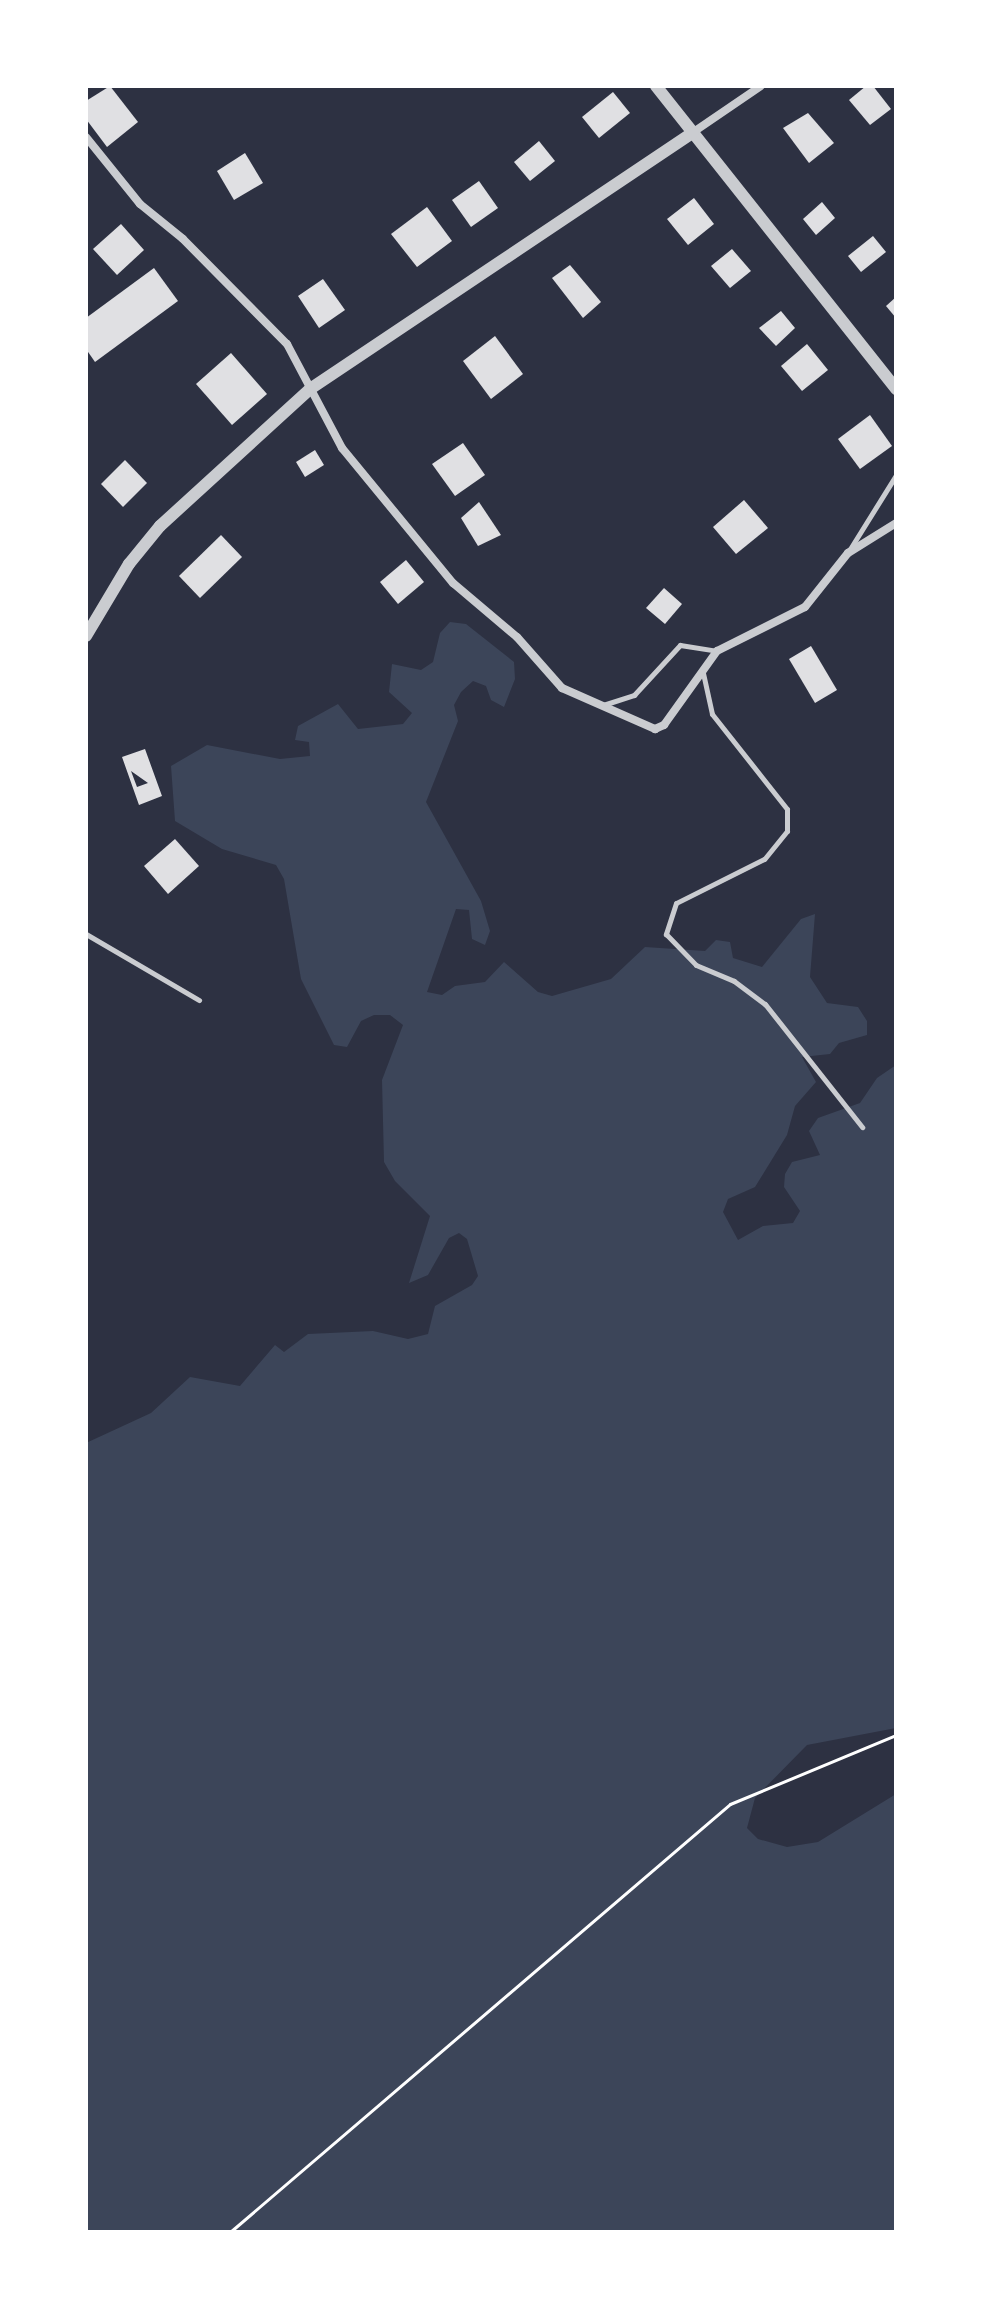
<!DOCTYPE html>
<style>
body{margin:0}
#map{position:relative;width:982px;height:2318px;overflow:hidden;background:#2d3142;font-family:"IBM Plex Serif",serif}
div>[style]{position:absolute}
.green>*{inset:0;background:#3c4559}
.building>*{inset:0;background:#e0e0e3}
.path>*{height:3px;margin:-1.5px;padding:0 1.5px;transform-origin:1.5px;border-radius:1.5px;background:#fff}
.service>*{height:5px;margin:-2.5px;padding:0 2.5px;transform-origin:2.5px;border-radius:2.5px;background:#caccd0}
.minor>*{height:8px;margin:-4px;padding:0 4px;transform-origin:4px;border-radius:4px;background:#caccd0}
.tertiary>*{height:12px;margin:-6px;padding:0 6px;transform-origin:6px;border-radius:6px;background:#caccd0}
span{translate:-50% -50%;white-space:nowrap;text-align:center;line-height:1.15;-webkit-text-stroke:8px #fff;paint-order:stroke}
.frame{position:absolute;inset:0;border:88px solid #fff;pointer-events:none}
</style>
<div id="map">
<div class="green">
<i style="clip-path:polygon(450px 622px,466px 624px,514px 662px,515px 679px,504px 707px,491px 700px,486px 686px,473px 681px,461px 692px,454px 705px,458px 721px,426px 802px,481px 901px,490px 931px,485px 945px,472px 939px,469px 910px,456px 909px,427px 992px,442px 995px,455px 986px,485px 982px,504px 962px,538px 992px,552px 996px,611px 979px,645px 947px,705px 951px,716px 940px,730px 942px,733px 958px,762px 967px,801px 919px,815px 914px,810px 977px,827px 1003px,858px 1007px,867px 1021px,867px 1035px,839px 1043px,830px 1054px,802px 1057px,816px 1082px,795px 1106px,787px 1135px,755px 1187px,728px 1199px,723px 1212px,738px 1240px,763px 1226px,793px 1223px,800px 1211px,784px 1187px,785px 1174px,792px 1162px,820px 1155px,809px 1131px,818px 1118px,860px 1103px,877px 1078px,896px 1065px,896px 1728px,807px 1745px,755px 1798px,747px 1828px,758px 1839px,787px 1847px,818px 1842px,896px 1794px,896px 2232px,86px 2232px,86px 1443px,151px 1413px,190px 1377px,240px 1386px,275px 1345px,284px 1352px,308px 1334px,373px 1331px,408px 1339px,428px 1334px,435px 1306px,472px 1285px,478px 1276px,467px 1239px,459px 1233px,449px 1238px,428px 1275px,409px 1283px,430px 1216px,395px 1181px,384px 1162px,382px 1080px,403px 1025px,390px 1015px,374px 1015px,361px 1021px,347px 1047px,334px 1045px,301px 979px,284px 879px,276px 865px,222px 849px,175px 821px,171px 766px,207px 745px,280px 759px,310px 756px,309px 742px,295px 740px,298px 726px,338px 704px,358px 729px,403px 724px,412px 713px,389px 692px,392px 664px,421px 670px,433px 662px,440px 633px)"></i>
</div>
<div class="building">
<i style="clip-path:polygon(110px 86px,138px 122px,107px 147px,86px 119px,86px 101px)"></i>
<i style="clip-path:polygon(866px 86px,873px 86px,891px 109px,870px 125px,849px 100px)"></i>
<i style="clip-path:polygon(613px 92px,630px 113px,599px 138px,582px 117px)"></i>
<i style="clip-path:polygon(808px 113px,834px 143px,809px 163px,783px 128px)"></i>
<i style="clip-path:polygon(539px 141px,555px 161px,530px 181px,514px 162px)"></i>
<i style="clip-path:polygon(245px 153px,263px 183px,234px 200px,217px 171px)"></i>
<i style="clip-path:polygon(479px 181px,498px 208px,471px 227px,452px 200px)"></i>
<i style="clip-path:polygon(694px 198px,714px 224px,688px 245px,667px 219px)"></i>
<i style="clip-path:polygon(822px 202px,835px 218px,816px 235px,803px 219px)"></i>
<i style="clip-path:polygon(427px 207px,452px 241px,417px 267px,391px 234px)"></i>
<i style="clip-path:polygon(121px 224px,144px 250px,117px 275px,93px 249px)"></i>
<i style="clip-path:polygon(873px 236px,886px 252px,861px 272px,848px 256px)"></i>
<i style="clip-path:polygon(732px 249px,751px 271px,730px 288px,711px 266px)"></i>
<i style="clip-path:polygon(570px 265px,601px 302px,583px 318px,552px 278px)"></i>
<i style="clip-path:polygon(154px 268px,178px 301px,95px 362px,86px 349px,86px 318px)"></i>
<i style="clip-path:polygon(323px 279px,345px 310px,319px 328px,298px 296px)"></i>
<i style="clip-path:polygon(896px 297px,896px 318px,886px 306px)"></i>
<i style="clip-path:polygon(781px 311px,795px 328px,776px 346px,759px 328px)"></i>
<i style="clip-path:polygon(495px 336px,523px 374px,491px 399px,463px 361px)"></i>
<i style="clip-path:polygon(807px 344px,828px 370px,802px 391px,781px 366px)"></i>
<i style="clip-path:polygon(231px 353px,267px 394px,232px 425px,196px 384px)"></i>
<i style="clip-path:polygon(870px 415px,892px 446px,860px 469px,838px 439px)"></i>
<i style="clip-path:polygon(463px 443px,485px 475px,455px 496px,432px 464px)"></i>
<i style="clip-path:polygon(315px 450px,324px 465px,305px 477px,296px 462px)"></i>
<i style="clip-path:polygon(125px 460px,147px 483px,123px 507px,101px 484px)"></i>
<i style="clip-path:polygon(744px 500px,768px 528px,736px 554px,713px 527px)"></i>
<i style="clip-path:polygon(479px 502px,501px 535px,478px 546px,461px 518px)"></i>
<i style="clip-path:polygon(221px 535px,242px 557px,200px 598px,179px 576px)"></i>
<i style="clip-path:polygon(406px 560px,424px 582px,398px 604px,380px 582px)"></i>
<i style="clip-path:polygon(664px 588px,682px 604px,665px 624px,646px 608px)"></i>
<i style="clip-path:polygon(811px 646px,837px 690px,815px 703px,789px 659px)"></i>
<i style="clip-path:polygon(evenodd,145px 749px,162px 796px,139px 805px,122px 757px,145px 749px,131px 771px,148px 783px,137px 787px,131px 771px)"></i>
<i style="clip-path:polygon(175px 839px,199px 866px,168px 894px,144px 866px)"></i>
</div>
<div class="path">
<i style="left:230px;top:2232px;width:658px;rotate:-40.56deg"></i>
<i style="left:730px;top:1804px;width:180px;rotate:-22.6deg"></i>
</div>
<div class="service">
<i style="left:850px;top:549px;width:87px;rotate:-58.1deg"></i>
<i style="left:703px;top:673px;width:42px;rotate:77.6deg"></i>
<i style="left:712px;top:714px;width:121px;rotate:51.7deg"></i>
<i style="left:787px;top:809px;width:22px;rotate:90deg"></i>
<i style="left:787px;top:831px;width:36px;rotate:129deg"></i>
<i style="left:764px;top:859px;width:98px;rotate:153.4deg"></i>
<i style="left:676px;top:903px;width:33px;rotate:108deg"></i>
<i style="left:666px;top:934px;width:43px;rotate:45.9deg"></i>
<i style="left:696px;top:965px;width:41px;rotate:22.8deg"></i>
<i style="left:734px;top:981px;width:39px;rotate:37deg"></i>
<i style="left:765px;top:1004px;width:157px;rotate:51.7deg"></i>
<i style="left:603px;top:705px;width:33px;rotate:-18deg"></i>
<i style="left:634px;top:695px;width:68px;rotate:-47.4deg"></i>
<i style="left:680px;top:645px;width:36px;rotate:9deg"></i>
<i style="left:86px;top:934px;width:131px;rotate:30.3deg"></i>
</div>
<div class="minor">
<i style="left:692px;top:133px;width:83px;rotate:-34.3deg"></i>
<i style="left:86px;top:137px;width:86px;rotate:51.1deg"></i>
<i style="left:140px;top:204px;width:55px;rotate:39.1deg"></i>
<i style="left:183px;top:239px;width:148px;rotate:45.3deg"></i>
<i style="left:287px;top:344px;width:118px;rotate:62.1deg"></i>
<i style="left:342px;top:448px;width:175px;rotate:50.6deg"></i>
<i style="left:453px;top:583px;width:84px;rotate:40.2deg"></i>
<i style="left:517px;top:637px;width:68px;rotate:48.6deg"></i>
<i style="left:562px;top:688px;width:102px;rotate:23.8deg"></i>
<i style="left:655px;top:729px;width:10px;rotate:-24deg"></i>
<i style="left:664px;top:725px;width:91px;rotate:-54.4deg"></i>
<i style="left:717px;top:651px;width:98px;rotate:-26.6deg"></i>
<i style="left:805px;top:607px;width:69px;rotate:-51.5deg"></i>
<i style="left:848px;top:553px;width:57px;rotate:-32deg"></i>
</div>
<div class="tertiary">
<i style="left:656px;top:86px;width:387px;rotate:51.6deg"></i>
<i style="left:86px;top:636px;width:84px;rotate:-59.2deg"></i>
<i style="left:129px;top:564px;width:49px;rotate:-50.8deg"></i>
<i style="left:160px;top:526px;width:203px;rotate:-42.4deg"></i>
<i style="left:310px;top:389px;width:460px;rotate:-33.8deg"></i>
</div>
<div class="frame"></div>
</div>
